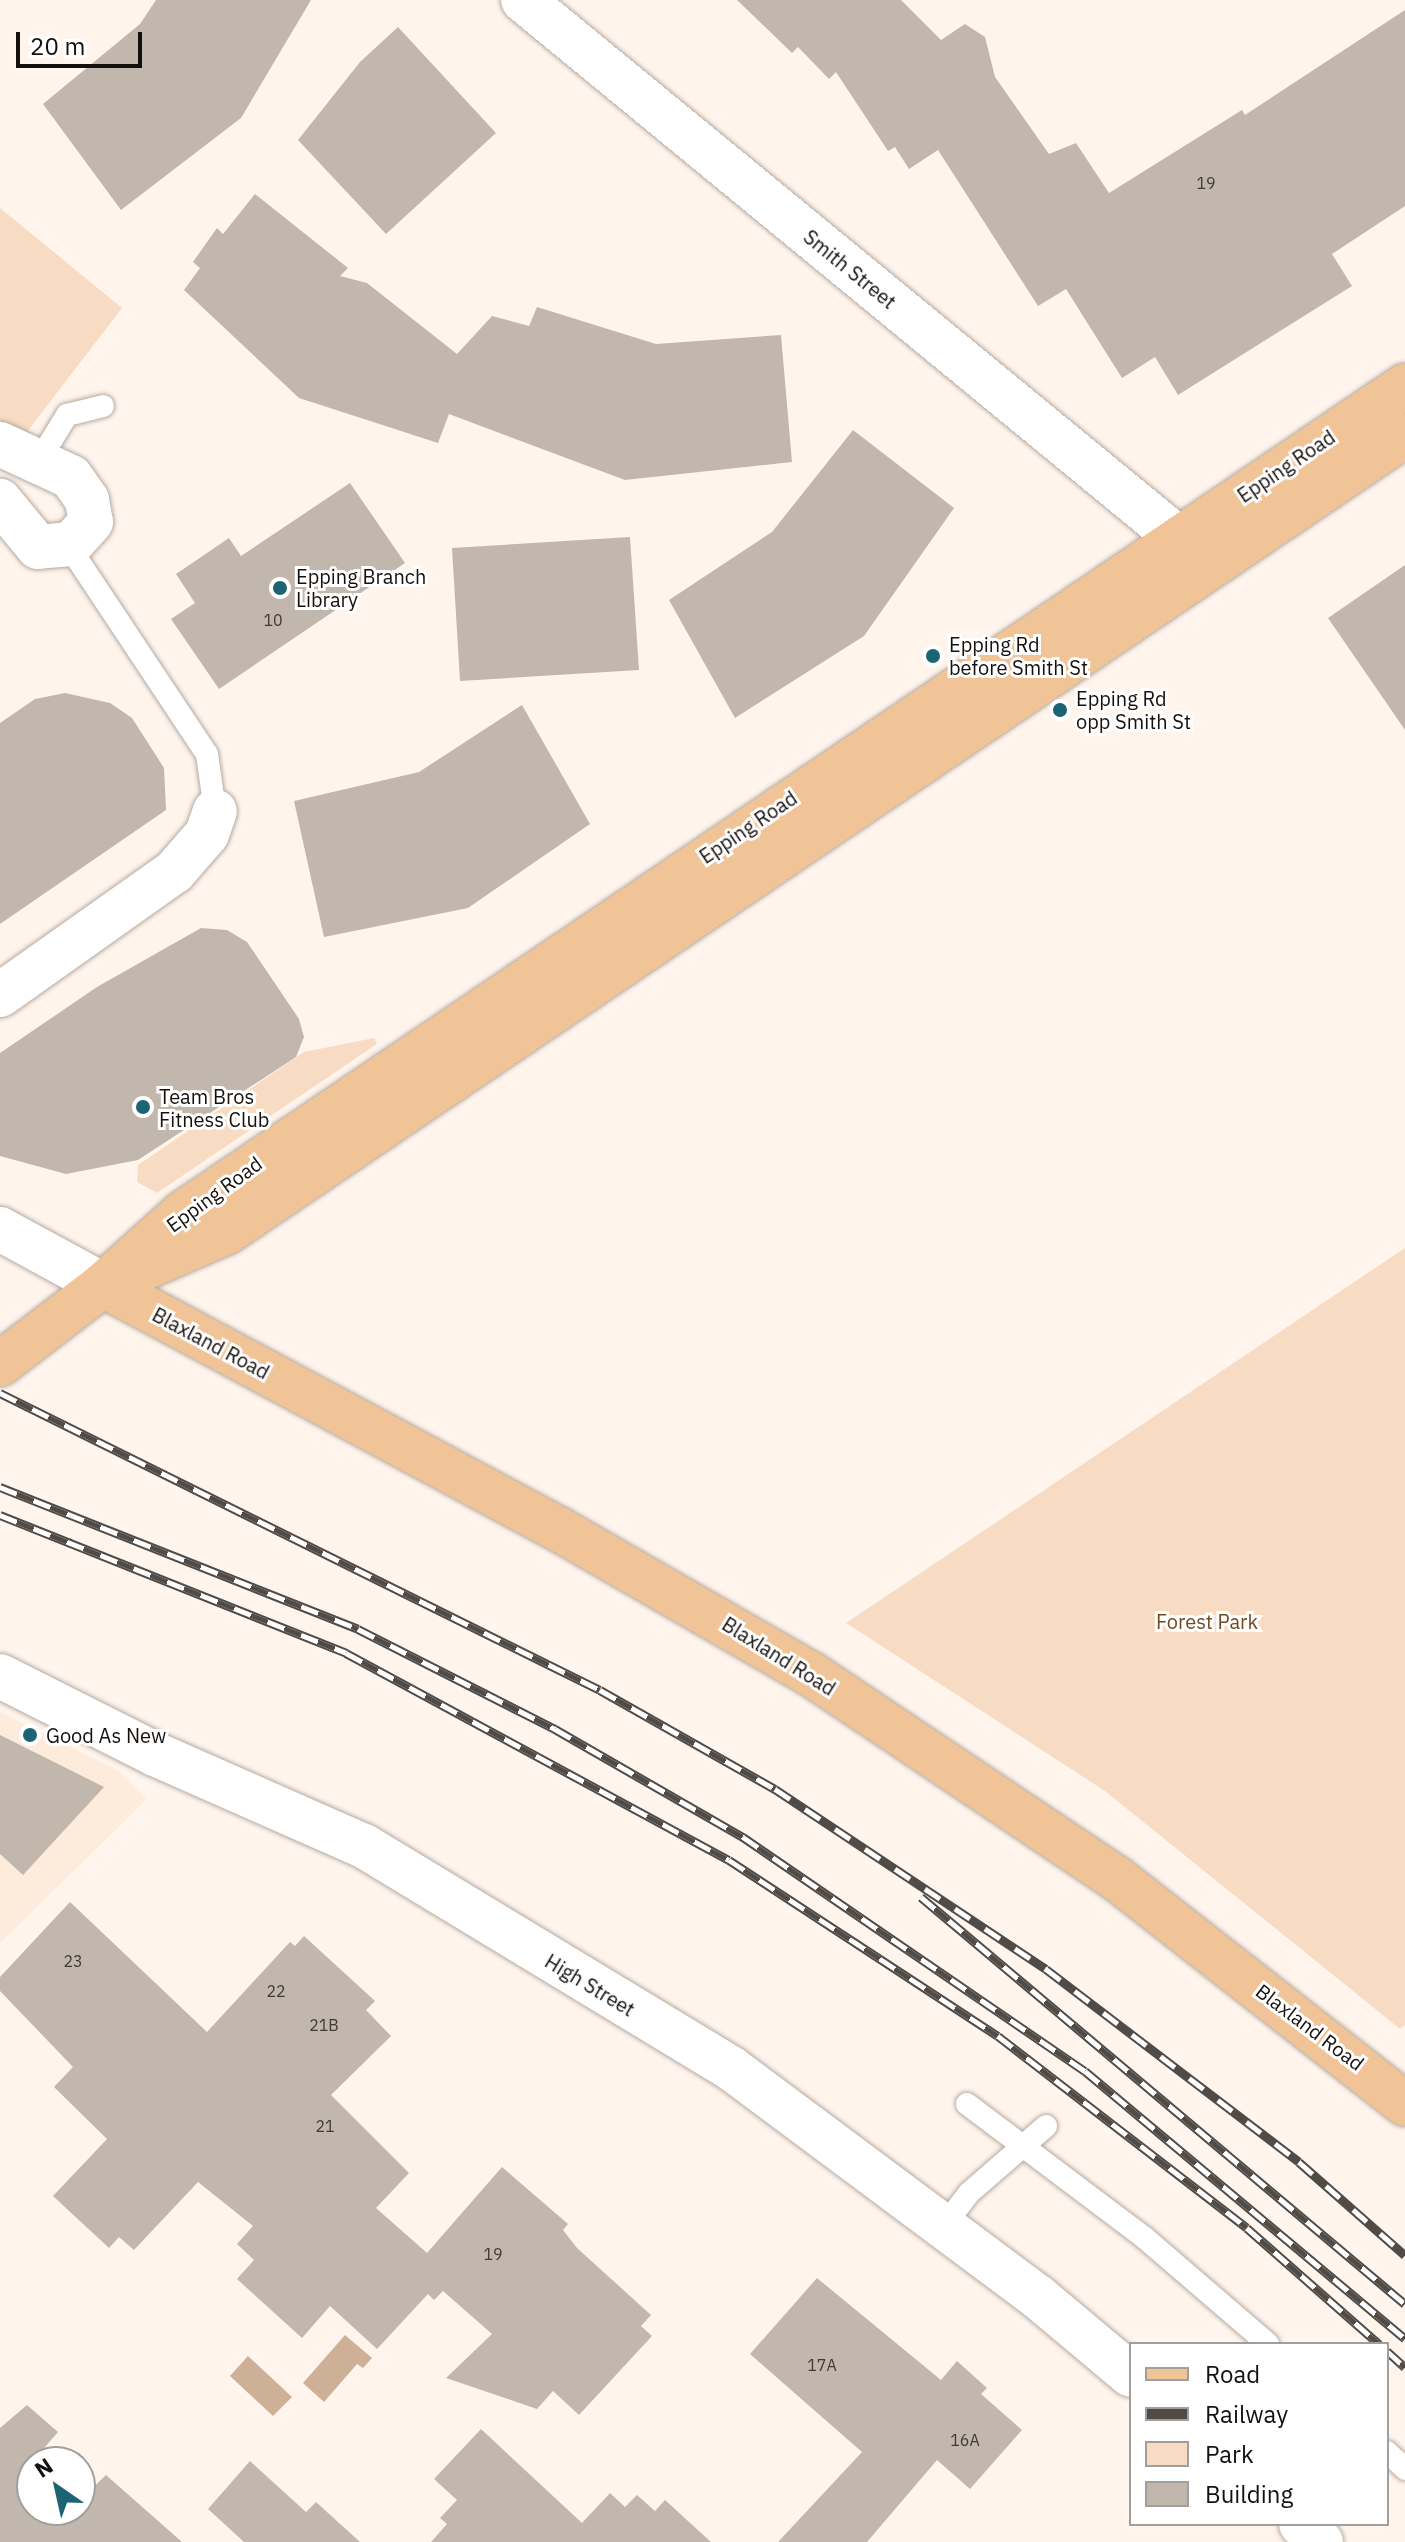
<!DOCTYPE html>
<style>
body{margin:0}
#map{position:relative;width:1405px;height:2542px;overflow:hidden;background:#fff5ed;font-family:"IBM Plex Sans",sans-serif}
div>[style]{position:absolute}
.built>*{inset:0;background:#fdebdb}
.green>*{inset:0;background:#f7dcc3}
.water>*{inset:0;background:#cdb096}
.building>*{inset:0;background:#c2b7ad}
.roads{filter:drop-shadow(0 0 2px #b5aaa0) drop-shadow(0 0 2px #b5aaa0)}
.service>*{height:22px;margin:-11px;padding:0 11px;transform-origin:11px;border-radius:11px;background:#fff}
.minor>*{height:44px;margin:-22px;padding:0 22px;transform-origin:22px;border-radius:22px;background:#fff}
.tertiary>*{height:44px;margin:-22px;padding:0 22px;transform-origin:22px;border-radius:22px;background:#fff}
.primary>*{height:44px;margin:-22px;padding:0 22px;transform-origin:22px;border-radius:22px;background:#f0c496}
.rail>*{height:9px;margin-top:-4.5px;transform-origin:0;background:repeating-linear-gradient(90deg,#fff 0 18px,#504b46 0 36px);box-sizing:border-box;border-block:2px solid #504b46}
.dots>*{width:22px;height:22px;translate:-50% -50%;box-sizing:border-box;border:4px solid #fff;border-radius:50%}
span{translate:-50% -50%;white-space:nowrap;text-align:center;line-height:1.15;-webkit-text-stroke:6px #fff;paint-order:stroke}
.number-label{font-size:16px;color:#403a35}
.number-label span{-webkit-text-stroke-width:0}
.street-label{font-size:20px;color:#14100d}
.poi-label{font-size:20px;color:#14100d}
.left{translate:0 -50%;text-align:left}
.park-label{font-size:20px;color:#71491f}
.legend{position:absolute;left:1129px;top:2342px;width:260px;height:184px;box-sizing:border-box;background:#fff;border:2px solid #a19f9e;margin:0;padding:10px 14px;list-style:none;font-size:24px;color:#14100d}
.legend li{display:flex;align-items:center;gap:16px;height:40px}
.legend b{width:40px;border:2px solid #a19f9e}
.north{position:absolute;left:16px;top:2446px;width:80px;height:80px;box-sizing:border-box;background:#fff;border:2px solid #a19f9e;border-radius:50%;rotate:326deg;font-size:22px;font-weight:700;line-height:32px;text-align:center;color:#14100d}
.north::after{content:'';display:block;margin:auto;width:28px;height:36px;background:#1c6473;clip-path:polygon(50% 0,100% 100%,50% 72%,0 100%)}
.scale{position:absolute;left:16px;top:32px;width:126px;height:36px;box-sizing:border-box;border:4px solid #14100d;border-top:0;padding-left:10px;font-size:24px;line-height:28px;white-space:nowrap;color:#14100d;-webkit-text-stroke:6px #fff;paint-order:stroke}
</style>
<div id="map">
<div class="built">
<i style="clip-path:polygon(0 1712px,117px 1770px,147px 1799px,0 1943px)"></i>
</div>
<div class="green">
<i style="clip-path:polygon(0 208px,122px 308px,23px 437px,0 420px)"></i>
<i style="clip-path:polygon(374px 1038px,377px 1044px,157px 1193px,137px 1182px,138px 1165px,304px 1052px)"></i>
<i style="clip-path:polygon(1405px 1248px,1405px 2025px,1400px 2029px,1105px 1791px,846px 1623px)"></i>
</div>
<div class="water">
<i style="clip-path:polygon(345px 2335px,372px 2358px,363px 2368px,357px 2364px,324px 2402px,303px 2383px)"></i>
<i style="clip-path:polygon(248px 2356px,292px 2397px,273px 2416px,230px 2376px)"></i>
</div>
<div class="building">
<i style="clip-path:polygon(156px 0,311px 0,241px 118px,121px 210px,43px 104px,140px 24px)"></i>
<i style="clip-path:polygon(737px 0,901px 0,941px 40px,965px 24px,985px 37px,995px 77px,1049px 154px,1076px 143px,1109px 193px,1242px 110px,1245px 115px,1405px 10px,1405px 206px,1332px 254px,1352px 286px,1178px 395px,1155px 357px,1122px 378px,1066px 289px,1038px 306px,938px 150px,909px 169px,895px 147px,888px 151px,836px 72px,829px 79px,798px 47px,792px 53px)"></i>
<i style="clip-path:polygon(398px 27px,496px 133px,386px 234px,298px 140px,360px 62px)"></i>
<i style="clip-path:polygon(255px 194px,348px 268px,340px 276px,367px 283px,457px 354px,492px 316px,529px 326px,537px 307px,656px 344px,781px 335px,792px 462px,625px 480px,449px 414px,438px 443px,299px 398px,184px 290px,200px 268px,193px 262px,217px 228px,223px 234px)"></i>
<i style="clip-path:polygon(853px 430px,954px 508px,864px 636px,735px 718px,669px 600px,772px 532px)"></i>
<i style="clip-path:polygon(350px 483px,405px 563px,219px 689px,171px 619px,195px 603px,176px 574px,229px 538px,241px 556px)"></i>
<i style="clip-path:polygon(630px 537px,639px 670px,460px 681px,452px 548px)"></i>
<i style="clip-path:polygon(1405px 565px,1405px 730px,1328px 618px)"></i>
<i style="clip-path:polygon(65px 693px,110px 703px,132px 718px,164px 768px,166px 810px,0 924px,0 723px,35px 699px)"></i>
<i style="clip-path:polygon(522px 705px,590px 824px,468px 908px,324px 937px,294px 801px,419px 772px)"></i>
<i style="clip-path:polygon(201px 928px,227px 930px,247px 942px,299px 1019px,304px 1037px,296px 1057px,138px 1160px,66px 1174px,0 1156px,0 1053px,97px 987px)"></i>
<i style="clip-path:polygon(0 1735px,104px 1787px,23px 1875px,0 1854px)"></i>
<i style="clip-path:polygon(70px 1902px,207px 2032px,290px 1942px,295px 1946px,304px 1936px,375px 2001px,366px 2010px,391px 2036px,331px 2095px,409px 2173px,376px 2208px,427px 2253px,502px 2167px,568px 2224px,563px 2230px,577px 2248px,651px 2315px,641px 2326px,652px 2336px,579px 2415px,553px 2391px,537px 2409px,446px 2378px,492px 2334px,443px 2291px,434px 2300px,428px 2294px,377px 2349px,330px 2306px,302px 2338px,237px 2279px,254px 2260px,237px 2244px,253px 2226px,198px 2182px,134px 2250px,119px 2237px,109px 2248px,53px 2196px,107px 2139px,54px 2087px,73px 2067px,0 1991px,0 1977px)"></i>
<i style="clip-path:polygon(817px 2278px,941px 2380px,957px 2361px,987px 2388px,981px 2394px,1022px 2430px,970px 2489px,937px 2460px,867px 2542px,778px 2542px,862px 2452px,750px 2354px)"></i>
<i style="clip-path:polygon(27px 2405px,58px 2432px,32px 2462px,32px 2510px,80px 2510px,80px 2500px,106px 2475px,182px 2542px,0 2542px,0 2428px)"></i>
<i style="clip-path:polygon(481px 2429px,582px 2523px,610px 2493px,625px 2507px,637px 2495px,655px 2511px,665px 2500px,711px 2542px,431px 2542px,447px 2524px,440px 2518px,457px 2500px,434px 2479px)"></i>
<i style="clip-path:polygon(250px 2461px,306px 2512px,316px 2502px,360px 2542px,244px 2542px,208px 2509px)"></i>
</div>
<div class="roads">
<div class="service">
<i style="left:40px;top:459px;width:52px;rotate:-58.5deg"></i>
<i style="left:67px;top:415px;width:37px;rotate:-14deg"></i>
<i style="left:68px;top:545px;width:251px;rotate:56.4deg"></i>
<i style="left:207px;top:754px;width:58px;rotate:82deg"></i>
<i style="left:967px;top:2104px;width:224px;rotate:37deg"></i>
<i style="left:1146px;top:2239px;width:161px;rotate:40.7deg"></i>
<i style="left:943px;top:2227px;width:43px;rotate:-52.6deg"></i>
<i style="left:969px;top:2193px;width:102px;rotate:-41deg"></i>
<i style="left:1387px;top:2452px;width:25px;rotate:43deg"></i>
</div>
<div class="minor">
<i style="left:523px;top:0;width:848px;rotate:39.4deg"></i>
<i style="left:0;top:444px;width:78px;rotate:24.9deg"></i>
<i style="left:71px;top:477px;width:28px;rotate:55deg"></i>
<i style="left:87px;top:500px;width:22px;rotate:80deg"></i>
<i style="left:91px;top:522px;width:30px;rotate:132deg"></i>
<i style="left:71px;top:544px;width:33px;rotate:175deg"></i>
<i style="left:38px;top:547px;width:60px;rotate:-129.6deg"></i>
<i style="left:0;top:995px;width:213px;rotate:-35.3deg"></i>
<i style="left:174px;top:872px;width:50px;rotate:-49deg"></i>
<i style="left:207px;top:834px;width:24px;rotate:-71deg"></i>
</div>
<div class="tertiary">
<i style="left:0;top:1229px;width:117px;rotate:28.5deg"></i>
<i style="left:0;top:1676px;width:174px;rotate:26.7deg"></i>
<i style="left:155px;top:1754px;width:228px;rotate:23.8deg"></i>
<i style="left:364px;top:1846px;width:430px;rotate:31.2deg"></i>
<i style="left:732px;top:2069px;width:382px;rotate:36.7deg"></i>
<i style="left:1038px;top:2297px;width:121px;rotate:40deg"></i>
<i style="left:1301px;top:2524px;width:27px;rotate:42deg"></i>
</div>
<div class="primary">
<i style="left:135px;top:1272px;width:100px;rotate:-23.5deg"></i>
<i style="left:227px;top:1232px;width:1422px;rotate:-34.08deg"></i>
<i style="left:103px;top:1285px;width:521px;rotate:28.19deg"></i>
<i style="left:562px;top:1531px;width:287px;rotate:29.9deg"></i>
<i style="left:811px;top:1674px;width:367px;rotate:33.8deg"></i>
<i style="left:1116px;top:1878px;width:367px;rotate:38deg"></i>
<i style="left:0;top:1364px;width:130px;rotate:-37.5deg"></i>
<i style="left:103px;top:1285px;width:108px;rotate:-42deg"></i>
<i style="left:183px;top:1213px;width:1476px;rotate:-34.09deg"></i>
</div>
</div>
<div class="rail">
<i style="left:0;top:1393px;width:669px;rotate:26.34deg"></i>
<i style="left:600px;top:1690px;width:201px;rotate:29.5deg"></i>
<i style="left:775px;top:1789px;width:325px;rotate:33.6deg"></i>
<i style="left:1046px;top:1969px;width:318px;rotate:37.3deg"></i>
<i style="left:1299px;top:2162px;width:141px;rotate:41.3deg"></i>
<i style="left:0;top:1487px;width:385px;rotate:21.6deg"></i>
<i style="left:358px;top:1629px;width:221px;rotate:26.9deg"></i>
<i style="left:555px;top:1729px;width:217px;rotate:29.9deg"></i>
<i style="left:743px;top:1837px;width:414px;rotate:34.4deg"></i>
<i style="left:1085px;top:2071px;width:417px;rotate:39.9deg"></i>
<i style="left:0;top:1515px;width:373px;rotate:21.7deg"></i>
<i style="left:346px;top:1653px;width:435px;rotate:28.4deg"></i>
<i style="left:729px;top:1860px;width:321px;rotate:33.2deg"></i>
<i style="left:998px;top:2036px;width:314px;rotate:37.6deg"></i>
<i style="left:1247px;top:2228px;width:176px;rotate:41.3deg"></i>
<i style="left:921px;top:1897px;width:632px;rotate:40.06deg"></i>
<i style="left:1387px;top:2351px;width:24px;rotate:42deg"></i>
</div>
<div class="dots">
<i style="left:280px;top:588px;background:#1c6473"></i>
<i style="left:933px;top:656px;background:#1c6473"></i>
<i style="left:1060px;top:710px;background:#1c6473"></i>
<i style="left:143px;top:1107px;background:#1c6473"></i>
<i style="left:30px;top:1735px;background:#1c6473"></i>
</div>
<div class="number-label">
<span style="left:1206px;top:183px">19</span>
<span style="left:273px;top:620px">10</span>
<span style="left:73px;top:1961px">23</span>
<span style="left:276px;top:1991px">22</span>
<span style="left:324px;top:2025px">21B</span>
<span style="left:325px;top:2126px">21</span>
<span style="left:493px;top:2254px">19</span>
<span style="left:822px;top:2365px">17A</span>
<span style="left:965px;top:2440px">16A</span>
</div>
<div class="street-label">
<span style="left:850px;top:269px;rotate:39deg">Smith Street</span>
<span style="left:1286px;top:466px;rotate:-34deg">Epping Road</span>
<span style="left:748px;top:827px;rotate:-34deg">Epping Road</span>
<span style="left:214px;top:1194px;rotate:-36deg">Epping Road</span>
<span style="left:211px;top:1343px;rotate:28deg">Blaxland Road</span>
<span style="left:779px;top:1656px;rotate:32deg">Blaxland Road</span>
<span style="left:590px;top:1985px;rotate:31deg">High Street</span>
<span style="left:1310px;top:2027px;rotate:37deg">Blaxland Road</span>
</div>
<div class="poi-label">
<span class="left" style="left:296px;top:588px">Epping Branch<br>Library</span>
<span class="left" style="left:949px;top:656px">Epping Rd<br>before Smith St</span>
<span class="left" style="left:1076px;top:710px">Epping Rd<br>opp Smith St</span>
<span class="left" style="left:159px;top:1108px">Team Bros<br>Fitness Club</span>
<span class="left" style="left:46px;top:1735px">Good As New</span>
</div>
<div class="park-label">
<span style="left:1207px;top:1621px">Forest Park</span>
</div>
<ul class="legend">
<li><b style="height:10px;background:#f0c496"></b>Road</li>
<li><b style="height:10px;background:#504b46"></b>Railway</li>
<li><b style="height:22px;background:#f7dcc3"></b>Park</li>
<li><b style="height:22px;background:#c2b7ad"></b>Building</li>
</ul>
<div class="north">N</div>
<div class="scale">20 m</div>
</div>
